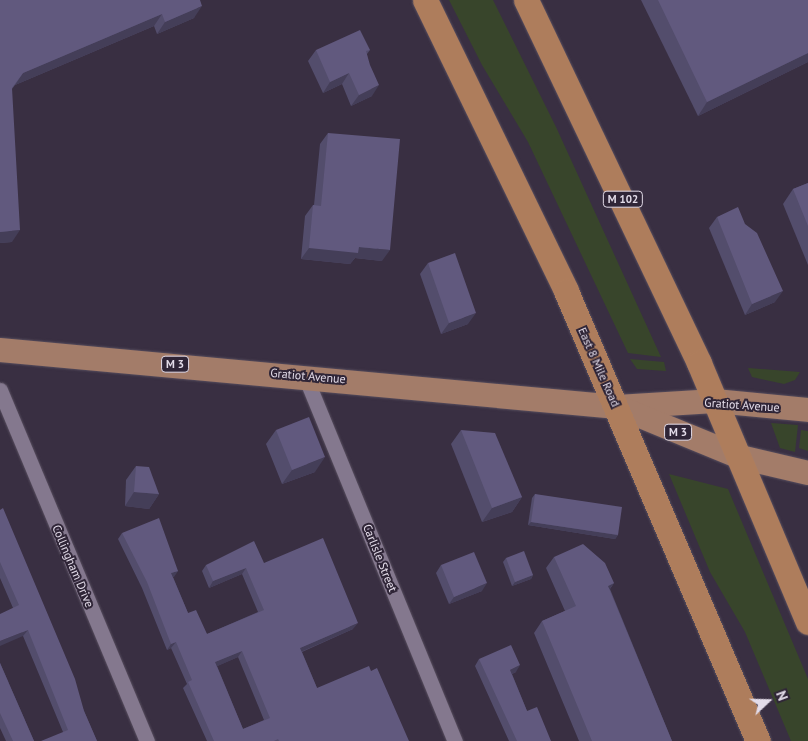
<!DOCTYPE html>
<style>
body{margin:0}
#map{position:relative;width:808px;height:741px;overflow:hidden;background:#392f42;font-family:"PT Sans",sans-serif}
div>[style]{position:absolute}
.green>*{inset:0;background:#38452b}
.roads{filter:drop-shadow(0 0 1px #574e5e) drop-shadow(0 0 1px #574e5e)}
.minor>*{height:15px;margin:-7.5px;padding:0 7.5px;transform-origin:7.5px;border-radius:7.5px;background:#84788e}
.primary>*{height:24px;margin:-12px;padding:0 12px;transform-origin:12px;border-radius:12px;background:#a37c69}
.trunk>*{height:25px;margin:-12.5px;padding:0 12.5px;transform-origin:12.5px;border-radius:12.5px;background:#ae7d5c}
.wall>*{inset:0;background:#534d6c}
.shaded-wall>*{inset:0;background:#443e58}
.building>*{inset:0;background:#61597e}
span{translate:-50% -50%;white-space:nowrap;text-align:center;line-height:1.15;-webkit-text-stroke:4px #2f2537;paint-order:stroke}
.shield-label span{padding:1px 4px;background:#2f2537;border:1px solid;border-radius:4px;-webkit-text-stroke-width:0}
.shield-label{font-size:11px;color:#e3dce9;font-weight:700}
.street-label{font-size:12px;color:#e3dce9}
.north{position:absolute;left:743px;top:676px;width:50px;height:50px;-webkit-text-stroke:4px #2f2537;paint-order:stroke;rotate:69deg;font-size:14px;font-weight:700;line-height:20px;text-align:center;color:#e3dce9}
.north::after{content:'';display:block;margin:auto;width:18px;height:22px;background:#e3dce9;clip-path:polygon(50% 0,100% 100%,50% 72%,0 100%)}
</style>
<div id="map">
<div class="green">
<i style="clip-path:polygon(449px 0,493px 0,556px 127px,661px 357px,628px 353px,528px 142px,482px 65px)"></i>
<i style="clip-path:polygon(630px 359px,664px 362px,666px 371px,637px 369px)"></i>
<i style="clip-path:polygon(748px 368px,800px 372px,795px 380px,784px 384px,752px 377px)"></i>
<i style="clip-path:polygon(771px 423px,798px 425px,795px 452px,780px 448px)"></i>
<i style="clip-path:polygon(801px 430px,808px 431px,808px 451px,799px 448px)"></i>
<i style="clip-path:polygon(669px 474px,728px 489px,808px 679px,808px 741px,791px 741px,745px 632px,710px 572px)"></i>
</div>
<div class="roads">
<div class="minor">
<i style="left:305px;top:376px;width:395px;rotate:67.7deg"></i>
<i style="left:0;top:390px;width:381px;rotate:67.3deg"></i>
</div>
<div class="primary">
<i style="left:0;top:350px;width:620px;rotate:5.28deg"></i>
<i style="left:617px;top:407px;width:98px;rotate:-3.5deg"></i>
<i style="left:715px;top:401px;width:93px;rotate:5.5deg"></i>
<i style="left:623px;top:409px;width:126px;rotate:22.3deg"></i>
<i style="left:740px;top:457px;width:70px;rotate:13.2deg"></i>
</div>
<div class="trunk">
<i style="left:425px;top:0;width:323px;rotate:64.1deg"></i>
<i style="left:566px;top:291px;width:489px;rotate:66.9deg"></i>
<i style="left:526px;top:0;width:402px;rotate:64.5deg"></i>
<i style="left:699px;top:363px;width:281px;rotate:67.2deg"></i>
</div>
</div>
<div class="wall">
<i style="clip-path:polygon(0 0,200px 0,194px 18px,157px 34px,154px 26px,15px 85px,12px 89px,12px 242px,0 243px)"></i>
<i style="clip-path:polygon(641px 0,808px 0,808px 62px,698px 116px)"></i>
<i style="clip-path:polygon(316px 50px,370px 50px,367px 54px,372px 96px,351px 106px,342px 84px,323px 93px,308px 61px)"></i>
<i style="clip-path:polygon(328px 133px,382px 261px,355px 258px,350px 264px,301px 259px,305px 216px,313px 205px,314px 205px,320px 144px)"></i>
<i style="clip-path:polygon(808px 183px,808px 265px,783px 204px,793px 189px)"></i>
<i style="clip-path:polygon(717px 217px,775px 302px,745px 315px,709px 228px)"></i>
<i style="clip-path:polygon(428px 263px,468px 324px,441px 334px,420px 274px)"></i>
<i style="clip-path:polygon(276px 430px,315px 472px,282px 484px,266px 444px)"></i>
<i style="clip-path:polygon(461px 430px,522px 497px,512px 512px,482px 522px,451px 444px)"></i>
<i style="clip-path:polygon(136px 466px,159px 494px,149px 509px,125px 506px,126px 480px)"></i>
<i style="clip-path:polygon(535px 494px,618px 535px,615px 539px,528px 525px,532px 498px)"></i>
<i style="clip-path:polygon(0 510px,84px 711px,97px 741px,63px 732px,23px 636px,13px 608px,0 578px)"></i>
<i style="clip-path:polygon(evenodd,122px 533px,178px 571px,173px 577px,188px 613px,207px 634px,258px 612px,242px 574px,209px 588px,202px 571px,206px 565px,264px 563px,353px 629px,302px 652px,317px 688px,409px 741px,207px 741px,183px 688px,187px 684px,171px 648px,167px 650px,142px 588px,118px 539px,122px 533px,238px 657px,264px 720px,243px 729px,217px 666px,238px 657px)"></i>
<i style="clip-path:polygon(554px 557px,614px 583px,610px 589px,672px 741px,579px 741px,534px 633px,542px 621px,565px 611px,546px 568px)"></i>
<i style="clip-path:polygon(506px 558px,533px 575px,531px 579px,512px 586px,503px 562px)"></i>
<i style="clip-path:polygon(441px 565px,482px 591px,449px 604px,436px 573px)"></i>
<i style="clip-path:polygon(479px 659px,516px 672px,512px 674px,527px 711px,551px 741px,509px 741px,475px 666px)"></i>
<i style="clip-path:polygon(0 663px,34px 741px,6px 741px,0 728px)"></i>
</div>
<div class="shaded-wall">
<i style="clip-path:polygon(202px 6px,194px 18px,157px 34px,165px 22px)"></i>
<i style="clip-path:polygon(162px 14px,154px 26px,15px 85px,23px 73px)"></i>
<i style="clip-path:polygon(808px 53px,808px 62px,698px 116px,707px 102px)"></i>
<i style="clip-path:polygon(349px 73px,342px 84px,323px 93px,330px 82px)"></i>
<i style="clip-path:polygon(379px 85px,372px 96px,351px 106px,359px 95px)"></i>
<i style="clip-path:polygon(20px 230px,12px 242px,0 243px,0 232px)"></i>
<i style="clip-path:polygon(359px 247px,390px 250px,382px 261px,355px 258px,350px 264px,301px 259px,309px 248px)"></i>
<i style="clip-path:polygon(783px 291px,775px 302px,745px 315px,752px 304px)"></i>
<i style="clip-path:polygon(476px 313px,468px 324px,441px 334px,449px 323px)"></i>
<i style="clip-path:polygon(325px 457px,315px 472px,282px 484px,292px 470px)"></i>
<i style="clip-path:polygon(134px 492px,159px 494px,149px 509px,125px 506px)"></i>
<i style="clip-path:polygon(522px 497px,512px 512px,482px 522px,492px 508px)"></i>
<i style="clip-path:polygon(531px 522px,618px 535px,615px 539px,528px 525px)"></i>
<i style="clip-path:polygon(246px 568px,242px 574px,209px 588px,213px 581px)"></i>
<i style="clip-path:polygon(178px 571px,174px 577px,167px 579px,171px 573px)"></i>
<i style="clip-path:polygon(533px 575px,531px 579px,512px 586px,515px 582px)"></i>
<i style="clip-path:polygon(487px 583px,482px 591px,449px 604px,454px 597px)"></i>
<i style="clip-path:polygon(614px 583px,605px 595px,608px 586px)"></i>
<i style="clip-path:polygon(358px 623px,353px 629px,296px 654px,300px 648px)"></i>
<i style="clip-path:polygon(28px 630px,23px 636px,0 646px,0 641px)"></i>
<i style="clip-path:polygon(176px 642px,171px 648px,167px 650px,171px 644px)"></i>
<i style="clip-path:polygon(242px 651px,238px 657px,211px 669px,215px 662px)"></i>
<i style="clip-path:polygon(520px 665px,516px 672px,505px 677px,510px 670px)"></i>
</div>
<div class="building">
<i style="clip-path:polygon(0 0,200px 0,202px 6px,165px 22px,162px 14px,23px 73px,12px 88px,20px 230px,0 232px)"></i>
<i style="clip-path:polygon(658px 0,808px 0,808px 53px,707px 102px)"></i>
<i style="clip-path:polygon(360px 30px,370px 50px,366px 51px,370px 65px,379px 85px,359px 95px,349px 73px,330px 82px,316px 50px)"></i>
<i style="clip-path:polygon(328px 133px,400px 139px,390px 250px,359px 247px,358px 253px,309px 248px,313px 205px,321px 206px)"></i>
<i style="clip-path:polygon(808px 183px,808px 226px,793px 189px)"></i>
<i style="clip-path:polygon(738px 207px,745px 224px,757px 233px,783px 291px,752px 304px,717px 217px)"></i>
<i style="clip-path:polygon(455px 253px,476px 313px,449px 323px,428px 263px)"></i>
<i style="clip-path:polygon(309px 417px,325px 457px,292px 470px,276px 430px)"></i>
<i style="clip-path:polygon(461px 430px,495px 433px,522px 497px,492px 508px)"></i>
<i style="clip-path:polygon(136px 466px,149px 467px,159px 494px,134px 492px)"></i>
<i style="clip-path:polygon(535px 494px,622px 507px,618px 535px,531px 522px)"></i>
<i style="clip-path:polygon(3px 508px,75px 679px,84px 711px,97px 741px,41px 741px,68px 730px,28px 630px,0 641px,0 614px,19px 605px,0 562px,0 510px)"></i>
<i style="clip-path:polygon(evenodd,159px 518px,178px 571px,171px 573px,188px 613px,196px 610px,207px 634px,264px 610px,246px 568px,213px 581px,206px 565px,254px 541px,264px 563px,323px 538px,358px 623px,300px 648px,317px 688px,369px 666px,371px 671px,377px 668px,409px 741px,279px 741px,278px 739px,274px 741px,214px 741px,188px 682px,192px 680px,176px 642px,171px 644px,147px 582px,122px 533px,159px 518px,242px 651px,270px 718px,243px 729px,215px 662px,242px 651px)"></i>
<i style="clip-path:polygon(583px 544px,605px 563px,614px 583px,608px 586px,672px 741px,592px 741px,542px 621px,576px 606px,554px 557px)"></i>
<i style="clip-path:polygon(524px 551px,533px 575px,515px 582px,506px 558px)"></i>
<i style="clip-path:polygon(474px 552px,487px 583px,454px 597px,441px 565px)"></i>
<i style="clip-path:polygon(511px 645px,520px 665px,510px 670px,527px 711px,537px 707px,551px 741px,517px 741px,479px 659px)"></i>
<i style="clip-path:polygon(0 663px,34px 741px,13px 741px,0 713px)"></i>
</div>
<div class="shield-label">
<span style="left:623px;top:199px">M 102</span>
<span style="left:175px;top:364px">M 3</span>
<span style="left:678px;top:432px">M 3</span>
</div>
<div class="street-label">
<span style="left:599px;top:367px;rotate:66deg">East 8 Mile Road</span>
<span style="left:308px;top:376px;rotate:5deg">Gratiot Avenue</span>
<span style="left:742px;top:405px;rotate:4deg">Gratiot Avenue</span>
<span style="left:380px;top:558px;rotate:68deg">Carlisle Street</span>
<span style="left:73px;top:566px;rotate:67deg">Collingham Drive</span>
</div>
<div class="north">N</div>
</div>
